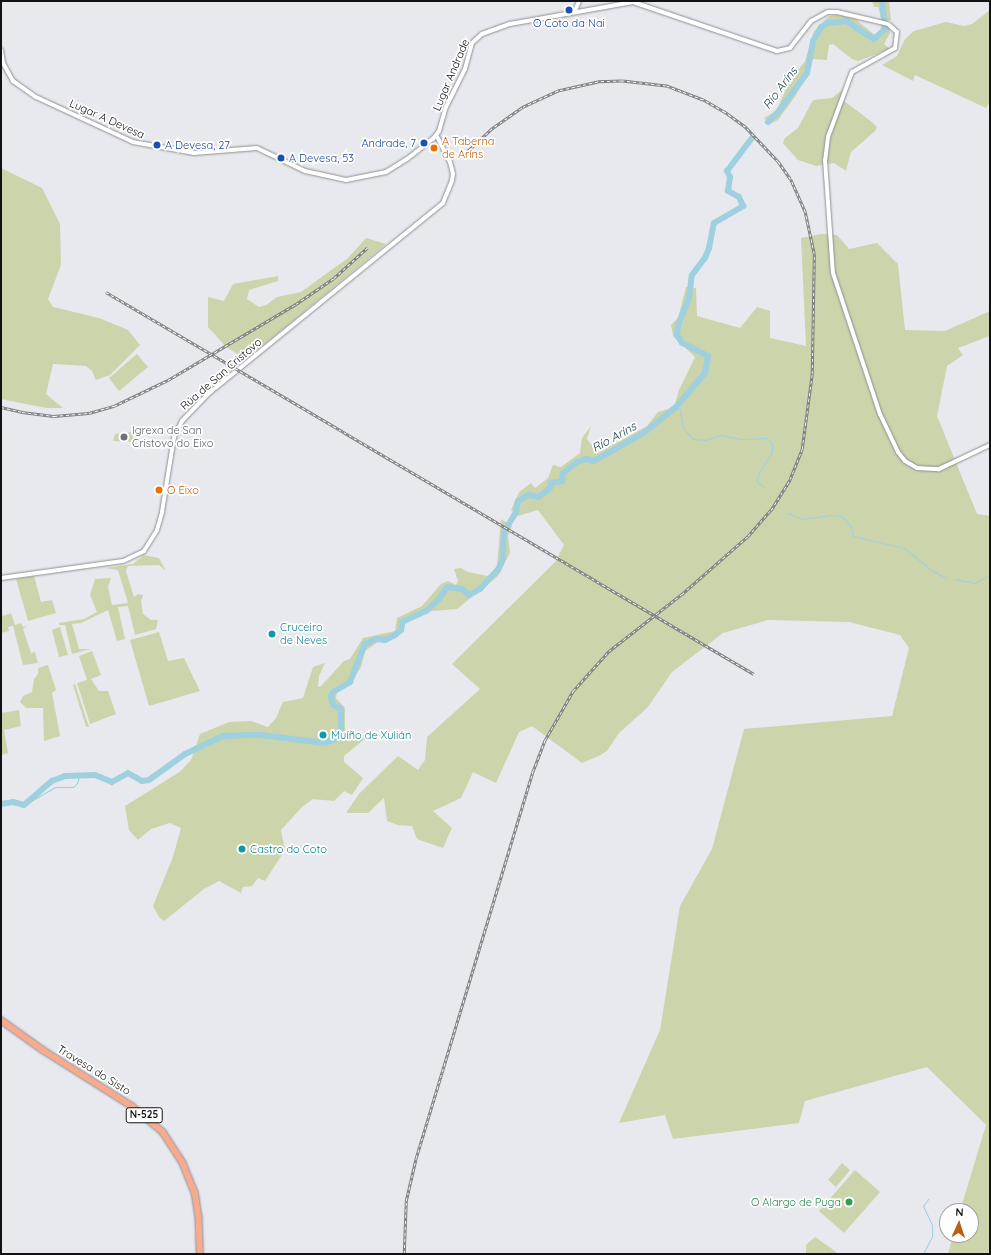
<!DOCTYPE html>
<meta charset="utf-8">
<style>
body{margin:0}
#map{position:relative;width:991px;height:1255px;overflow:hidden;background:#e8e9ee;font-family:Quicksand,sans-serif}
div>[style]{position:absolute}
.green>*{inset:0;background:#ccd4ab}
.stream>*{height:1px;margin:-0.5px;padding:0 0.5px;transform-origin:0.5px;border-radius:0.5px;background:#9ed0e0}
.river>*{height:6px;margin:-3px;padding:0 3px;transform-origin:3px;border-radius:3px;background:#9ed0e0}
.roads{filter:drop-shadow(0 0 1px #8e8f93) drop-shadow(0 0 1px #8e8f93)}
.minor>*{height:4px;margin:-2px;padding:0 2px;transform-origin:2px;border-radius:2px;background:#fff}
.highway>*{height:5.5px;margin:-2.75px;padding:0 2.75px;transform-origin:2.75px;border-radius:2.75px;background:#f7aa8d}
.rail>*{height:2.5px;margin-top:-1.25px;transform-origin:0;background:repeating-linear-gradient(90deg,#fff 0 3px,#7e7e82 0 6px);box-sizing:border-box;border-block:1px solid #7e7e82}
.dots>*{width:11px;height:11px;translate:-50% -50%;box-sizing:border-box;border:2px solid #fff;border-radius:50%}
span{translate:-50% -50%;white-space:nowrap;text-align:center;line-height:1.15;-webkit-text-stroke:3.5px #fff;paint-order:stroke}
.shield-label span{padding:1px 3px;background:#fff;border:1px solid;border-radius:3px;-webkit-text-stroke-width:0}
.shield-label{font-size:10px;color:#121214;font-weight:700}
.transit-label{font-size:11px;color:#164399}
.right{translate:-100% -50%;text-align:right}
.left{translate:0 -50%;text-align:left}
.street-label{font-size:11px;color:#121214}
.food-label{font-size:11px;color:#c56008}
.worship-label{font-size:11px;color:#5b616d}
.culture-label{font-size:11px;color:#0d838f}
.leisure-label{font-size:11px;color:#27864d}
.water-label{font-size:12px;color:#0b3946;font-style:italic}
.frame{position:absolute;inset:0;border:2px solid #121214;pointer-events:none}
.north{position:absolute;left:939px;top:1203px;width:40px;height:40px;box-sizing:border-box;background:#fff;border:1px solid #a0a0a1;border-radius:50%;rotate:3deg;font-size:11px;font-weight:700;line-height:16px;text-align:center;color:#121214}
.north::after{content:'';display:block;margin:auto;width:14px;height:18px;background:#bc5e11;clip-path:polygon(50% 0,100% 100%,50% 72%,0 100%)}
</style>
<div id="map">
<div class="green">
<i style="clip-path:polygon(872px 1px,889px 1px,891px 20px,882px 20px,878px 7px,874px 7px)"></i>
<i style="clip-path:polygon(990px 10px,990px 101px,986px 108px,915px 75px,913px 81px,882px 65px,897px 56px,905px 39px,914px 31px,946px 22px,964px 26px,972px 24px)"></i>
<i style="clip-path:polygon(838px 15px,855px 19px,876px 36px,882px 26px,890px 28px,890px 33px,884px 44px,890px 49px,858px 61px,852px 59px,833px 44px,829px 45px,827px 60px,813px 59px,809px 73px,794px 98px,778px 120px,770px 124px,764px 118px,776px 111px,790px 81px,805px 61px,814px 31px,829px 16px)"></i>
<i style="clip-path:polygon(842px 90px,845px 95px,844px 101px,872px 122px,877px 127px,875px 131px,851px 152px,846px 171px,834px 163px,816px 166px,798px 160px,783px 143px,785px 138px,798px 128px,813px 100px,832px 98px)"></i>
<i style="clip-path:polygon(1px 168px,42px 188px,60px 224px,61px 265px,48px 299px,53px 307px,99px 318px,128px 330px,140px 345px,110px 375px,96px 380px,92px 371px,86px 366px,53px 364px,46px 394px,63px 408px,46px 408px,1px 399px)"></i>
<i style="clip-path:polygon(821px 234px,837px 235px,849px 249px,877px 243px,898px 264px,905px 330px,945px 331px,990px 311px,990px 336px,958px 348px,963px 355px,947px 366px,937px 416px,977px 514px,990px 516px,990px 1254px,948px 1254px,953px 1235px,971px 1235px,971px 1211px,960px 1211px,986px 1125px,927px 1067px,805px 1101px,799px 1123px,673px 1139px,665px 1115px,619px 1123px,660px 1030px,680px 906px,712px 849px,744px 729px,892px 716px,909px 648px,900px 635px,849px 622px,768px 620px,723px 633px,672px 672px,647px 708px,619px 733px,607px 751px,599px 756px,582px 763px,532px 726px,519px 732px,496px 783px,473px 772px,461px 798px,433px 811px,452px 828px,443px 848px,417px 839px,412px 826px,398px 825px,387px 821px,384px 798px,368px 813px,346px 813px,359px 794px,398px 756px,418px 770px,425px 760px,427px 737px,480px 689px,452px 664px,555px 562px,564px 545px,538px 510px,518px 516px,511px 510px,519px 492px,531px 483px,535px 488px,548px 478px,553px 465px,561px 467px,580px 453px,582px 438px,591px 426px,587px 439px,598px 453px,647px 426px,658px 412px,674px 407px,679px 390px,695px 357px,673px 336px,671px 325px,678px 318px,686px 287px,696px 288px,697px 316px,740px 328px,757px 307px,770px 311px,770px 338px,806px 346px,801px 238px)"></i>
<i style="clip-path:polygon(366px 238px,386px 244px,271px 339px,244px 358px,226px 347px,208px 327px,208px 297px,224px 301px,233px 284px,278px 276px,278px 281px,249px 290px,247px 299px,259px 307px,266px 305px,277px 297px,301px 292px,348px 258px)"></i>
<i style="clip-path:polygon(137px 354px,148px 367px,119px 391px,109px 378px)"></i>
<i style="clip-path:polygon(133px 432px,133px 442px,113px 441px,115px 434px)"></i>
<i style="clip-path:polygon(501px 519px,512px 526px,508px 536px,510px 553px,498px 576px,457px 609px,432px 611px,405px 623px,404px 631px,386px 642px,378px 642px,365px 651px,361px 667px,351px 683px,337px 692px,336px 698px,345px 708px,345px 734px,367px 737px,344px 756px,344px 762px,363px 778px,352px 795px,344px 791px,334px 801px,313px 799px,302px 807px,281px 830px,285px 850px,265px 881px,258px 878px,252px 886px,243px 887px,241px 893px,219px 881px,204px 889px,164px 921px,159px 917px,153px 906px,173px 857px,181px 828px,170px 823px,151px 829px,138px 840px,129px 830px,125px 806px,181px 771px,191px 760px,200px 734px,229px 722px,251px 721px,268px 727px,276px 718px,283px 702px,303px 698px,313px 667px,325px 663px,319px 676px,318px 687px,321px 686px,344px 661px,350px 659px,363px 638px,395px 631px,397px 618px,422px 606px,441px 584px,448px 581px,456px 585px,458px 581px,454px 569px,461px 568px,468px 572px,488px 576px,497px 566px)"></i>
<i style="clip-path:polygon(144px 555px,159px 558px,166px 571px,159px 565px,128px 566px,126px 571px,134px 597px,138px 594px,143px 595px,141px 601px,143px 614px,151px 620px,158px 620px,156px 629px,135px 635px,128px 606px,118px 607px,125px 639px,117px 641px,108px 610px,81px 623px,72px 624px,79px 649px,91px 649px,72px 654px,65px 625px,59px 625px,59px 623px,84px 619px,97px 612px,90px 595px,95px 579px,111px 578px,108px 587px,112px 605px,128px 603px,118px 570px,106px 568px,133px 564px)"></i>
<i style="clip-path:polygon(34px 576px,41px 602px,52px 600px,56px 613px,28px 621px,16px 579px)"></i>
<i style="clip-path:polygon(1px 611px,3px 616px,11px 613px,15px 625px,21px 623px,23px 627px,27px 626px,23px 629px,31px 653px,35px 652px,38px 663px,23px 665px,13px 626px,8px 627px,9px 631px,1px 633px)"></i>
<i style="clip-path:polygon(60px 627px,68px 655px,59px 657px,52px 630px)"></i>
<i style="clip-path:polygon(159px 632px,168px 661px,184px 658px,200px 691px,149px 706px,130px 640px)"></i>
<i style="clip-path:polygon(92px 651px,101px 675px,91px 679px,99px 691px,108px 691px,116px 714px,90px 724px,77px 683px,87px 680px,79px 656px)"></i>
<i style="clip-path:polygon(48px 665px,56px 690px,52px 693px,60px 736px,44px 741px,43px 708px,26px 708px,20px 702px,23px 696px,32px 692px,34px 679px,38px 674px,38px 668px)"></i>
<i style="clip-path:polygon(75px 684px,89px 727px,86px 727px,73px 685px)"></i>
<i style="clip-path:polygon(19px 710px,21px 726px,4px 730px,8px 753px,1px 755px,1px 713px)"></i>
<i style="clip-path:polygon(842px 1163px,850px 1170px,836px 1187px,828px 1180px)"></i>
<i style="clip-path:polygon(855px 1170px,880px 1192px,844px 1233px,819px 1211px)"></i>
<i style="clip-path:polygon(815px 1237px,835px 1251px,837px 1254px,806px 1254px,806px 1245px)"></i>
</div>
<div class="stream">
<i style="left:676px;top:407px;width:4px;rotate:34deg"></i>
<i style="left:680px;top:410px;width:18px;rotate:81deg"></i>
<i style="left:683px;top:428px;width:15px;rotate:48deg"></i>
<i style="left:693px;top:439px;width:12px;rotate:5deg"></i>
<i style="left:705px;top:440px;width:16px;rotate:-18deg"></i>
<i style="left:720px;top:435px;width:21px;rotate:11deg"></i>
<i style="left:741px;top:439px;width:26px;rotate:-2deg"></i>
<i style="left:767px;top:438px;width:7px;rotate:45deg"></i>
<i style="left:772px;top:443px;width:9px;rotate:90deg"></i>
<i style="left:772px;top:452px;width:26px;rotate:122deg"></i>
<i style="left:758px;top:474px;width:8px;rotate:97deg"></i>
<i style="left:757px;top:482px;width:9px;rotate:36deg"></i>
<i style="left:787px;top:513px;width:17px;rotate:21deg"></i>
<i style="left:803px;top:519px;width:27px;rotate:-8deg"></i>
<i style="left:830px;top:515px;width:12px;rotate:5deg"></i>
<i style="left:842px;top:516px;width:14px;rotate:51deg"></i>
<i style="left:851px;top:527px;width:9px;rotate:77deg"></i>
<i style="left:853px;top:536px;width:52px;rotate:13.2deg"></i>
<i style="left:904px;top:548px;width:35px;rotate:39deg"></i>
<i style="left:931px;top:570px;width:17px;rotate:28deg"></i>
<i style="left:954px;top:579px;width:20px;rotate:11deg"></i>
<i style="left:974px;top:583px;width:18px;rotate:-27deg"></i>
<i style="left:24px;top:805px;width:36px;rotate:-30deg"></i>
<i style="left:55px;top:787px;width:18px"></i>
<i style="left:73px;top:787px;width:6px;rotate:-45deg"></i>
<i style="left:77px;top:783px;width:7px;rotate:-74deg"></i>
<i style="left:923px;top:1254px;width:20px;rotate:-63deg"></i>
<i style="left:932px;top:1236px;width:11px;rotate:-90deg"></i>
<i style="left:932px;top:1225px;width:21px;rotate:-115deg"></i>
<i style="left:923px;top:1206px;width:9px;rotate:-54deg"></i>
</div>
<div class="river">
<i style="left:768px;top:122px;width:16px;rotate:-45deg"></i>
<i style="left:779px;top:111px;width:47px;rotate:-53.6deg"></i>
<i style="left:807px;top:73px;width:33px;rotate:-79deg"></i>
<i style="left:813px;top:41px;width:16px;rotate:-60deg"></i>
<i style="left:821px;top:27px;width:8px;rotate:-30deg"></i>
<i style="left:828px;top:23px;width:18px;rotate:-6deg"></i>
<i style="left:846px;top:21px;width:33px;rotate:33deg"></i>
<i style="left:874px;top:39px;width:15px;rotate:-42deg"></i>
<i style="left:885px;top:29px;width:28px;rotate:-96deg"></i>
<i style="left:1px;top:804px;width:12px;rotate:-9deg"></i>
<i style="left:13px;top:802px;width:11px;rotate:15deg"></i>
<i style="left:24px;top:805px;width:37px;rotate:-41deg"></i>
<i style="left:52px;top:781px;width:14px;rotate:-21deg"></i>
<i style="left:65px;top:776px;width:30px;rotate:-2deg"></i>
<i style="left:95px;top:775px;width:18px;rotate:22deg"></i>
<i style="left:112px;top:782px;width:18px;rotate:-29deg"></i>
<i style="left:128px;top:773px;width:16px;rotate:30deg"></i>
<i style="left:142px;top:781px;width:7px;rotate:-8deg"></i>
<i style="left:149px;top:780px;width:44px;rotate:-35.8deg"></i>
<i style="left:185px;top:754px;width:42px;rotate:-25.3deg"></i>
<i style="left:223px;top:736px;width:38px;rotate:-2deg"></i>
<i style="left:261px;top:735px;width:64px;rotate:7.1deg"></i>
<i style="left:325px;top:743px;width:17px;rotate:-21deg"></i>
<i style="left:341px;top:737px;width:28px;rotate:-90deg"></i>
<i style="left:341px;top:709px;width:9px;rotate:-153deg"></i>
<i style="left:333px;top:705px;width:9px;rotate:-103deg"></i>
<i style="left:331px;top:696px;width:4px;rotate:-63deg"></i>
<i style="left:333px;top:692px;width:20px;rotate:-30deg"></i>
<i style="left:350px;top:682px;width:41px;rotate:-68.5deg"></i>
<i style="left:365px;top:644px;width:12px;rotate:-24deg"></i>
<i style="left:376px;top:639px;width:9px;rotate:6deg"></i>
<i style="left:385px;top:640px;width:11px;rotate:-27deg"></i>
<i style="left:395px;top:635px;width:8px;rotate:-40deg"></i>
<i style="left:401px;top:630px;width:8px;rotate:-83deg"></i>
<i style="left:402px;top:622px;width:26px;rotate:-25deg"></i>
<i style="left:426px;top:611px;width:18px;rotate:-43deg"></i>
<i style="left:439px;top:599px;width:14px;rotate:-56deg"></i>
<i style="left:447px;top:587px;width:15px;rotate:8deg"></i>
<i style="left:462px;top:589px;width:9px;rotate:41deg"></i>
<i style="left:469px;top:595px;width:13px;rotate:-29deg"></i>
<i style="left:480px;top:589px;width:26px;rotate:-47deg"></i>
<i style="left:498px;top:570px;width:13px;rotate:-67deg"></i>
<i style="left:503px;top:558px;width:26px;rotate:-88deg"></i>
<i style="left:504px;top:532px;width:23px;rotate:-59deg"></i>
<i style="left:516px;top:512px;width:11px;rotate:-80deg"></i>
<i style="left:518px;top:501px;width:13px;rotate:-29deg"></i>
<i style="left:529px;top:495px;width:10px;rotate:11deg"></i>
<i style="left:539px;top:497px;width:14px;rotate:-39deg"></i>
<i style="left:550px;top:488px;width:5px;rotate:-79deg"></i>
<i style="left:551px;top:483px;width:11px;rotate:-10deg"></i>
<i style="left:562px;top:481px;width:8px;rotate:-83deg"></i>
<i style="left:563px;top:473px;width:18px;rotate:-38deg"></i>
<i style="left:577px;top:462px;width:9px;rotate:-18deg"></i>
<i style="left:586px;top:459px;width:8px;rotate:14deg"></i>
<i style="left:594px;top:461px;width:59px;rotate:-29.6deg"></i>
<i style="left:645px;top:432px;width:40px;rotate:-39deg"></i>
<i style="left:676px;top:407px;width:45px;rotate:-49.5deg"></i>
<i style="left:705px;top:373px;width:17px;rotate:-80deg"></i>
<i style="left:708px;top:356px;width:29px;rotate:-153deg"></i>
<i style="left:682px;top:343px;width:9px;rotate:-122deg"></i>
<i style="left:677px;top:335px;width:10px;rotate:-84deg"></i>
<i style="left:678px;top:325px;width:29px;rotate:-68deg"></i>
<i style="left:689px;top:298px;width:23px;rotate:-83deg"></i>
<i style="left:692px;top:275px;width:21px;rotate:-53deg"></i>
<i style="left:705px;top:258px;width:11px;rotate:-68deg"></i>
<i style="left:709px;top:248px;width:25px;rotate:-79deg"></i>
<i style="left:714px;top:223px;width:34px;rotate:-30deg"></i>
<i style="left:743px;top:206px;width:10px;rotate:-114deg"></i>
<i style="left:739px;top:197px;width:13px;rotate:-151deg"></i>
<i style="left:728px;top:191px;width:14px;rotate:-82deg"></i>
<i style="left:730px;top:177px;width:7px;rotate:-117deg"></i>
<i style="left:727px;top:171px;width:41px;rotate:-52.9deg"></i>
</div>
<div class="roads">
<div class="minor">
<i style="left:575px;top:11px;width:11px;rotate:-68deg"></i>
<i style="left:1px;top:50px;width:13px;rotate:81deg"></i>
<i style="left:3px;top:63px;width:21px;rotate:61deg"></i>
<i style="left:13px;top:81px;width:28px;rotate:35deg"></i>
<i style="left:36px;top:97px;width:107px;rotate:24.9deg"></i>
<i style="left:133px;top:142px;width:62px;rotate:10.2deg"></i>
<i style="left:194px;top:153px;width:63px;rotate:-4.5deg"></i>
<i style="left:257px;top:148px;width:53px;rotate:25.6deg"></i>
<i style="left:305px;top:171px;width:42px;rotate:12.4deg"></i>
<i style="left:346px;top:180px;width:41px;rotate:-11.3deg"></i>
<i style="left:386px;top:172px;width:25px;rotate:-32deg"></i>
<i style="left:407px;top:159px;width:33px;rotate:-38deg"></i>
<i style="left:433px;top:139px;width:10px;rotate:-53deg"></i>
<i style="left:439px;top:131px;width:25px;rotate:-74deg"></i>
<i style="left:446px;top:107px;width:42px;rotate:-63.4deg"></i>
<i style="left:465px;top:69px;width:27px;rotate:-75deg"></i>
<i style="left:472px;top:43px;width:13px;rotate:-42deg"></i>
<i style="left:482px;top:34px;width:30px;rotate:-20deg"></i>
<i style="left:510px;top:24px;width:125px;rotate:-10.1deg"></i>
<i style="left:633px;top:2px;width:152px;rotate:18.8deg"></i>
<i style="left:777px;top:51px;width:13px;rotate:-13deg"></i>
<i style="left:790px;top:48px;width:34px;rotate:-52deg"></i>
<i style="left:811px;top:21px;width:19px;rotate:-28deg"></i>
<i style="left:828px;top:12px;width:9px"></i>
<i style="left:837px;top:12px;width:52px;rotate:13.2deg"></i>
<i style="left:888px;top:24px;width:12px;rotate:42deg"></i>
<i style="left:897px;top:32px;width:16px;rotate:97deg"></i>
<i style="left:895px;top:48px;width:49px;rotate:150.8deg"></i>
<i style="left:852px;top:72px;width:69px;rotate:110.3deg"></i>
<i style="left:828px;top:137px;width:23px;rotate:97deg"></i>
<i style="left:825px;top:160px;width:113px;rotate:86deg"></i>
<i style="left:833px;top:273px;width:149px;rotate:71.6deg"></i>
<i style="left:880px;top:414px;width:42px;rotate:64.7deg"></i>
<i style="left:898px;top:452px;width:11px;rotate:52deg"></i>
<i style="left:905px;top:461px;width:14px;rotate:30deg"></i>
<i style="left:917px;top:468px;width:22px;rotate:3deg"></i>
<i style="left:939px;top:469px;width:56px;rotate:-25.2deg"></i>
<i style="left:1px;top:578px;width:123px;rotate:-7.9deg"></i>
<i style="left:123px;top:561px;width:23px;rotate:-25deg"></i>
<i style="left:144px;top:551px;width:25px;rotate:-58deg"></i>
<i style="left:157px;top:530px;width:19px;rotate:-74deg"></i>
<i style="left:162px;top:512px;width:76px;rotate:-80.9deg"></i>
<i style="left:174px;top:437px;width:18px;rotate:-63deg"></i>
<i style="left:182px;top:421px;width:37px;rotate:-46deg"></i>
<i style="left:208px;top:394px;width:303px;rotate:-39.1deg"></i>
<i style="left:443px;top:203px;width:24px;rotate:-68deg"></i>
<i style="left:452px;top:181px;width:7px;rotate:-82deg"></i>
<i style="left:453px;top:174px;width:12px;rotate:-104deg"></i>
<i style="left:450px;top:162px;width:30px;rotate:-117deg"></i>
</div>
<div class="highway">
<i style="left:1px;top:1020px;width:52px;rotate:35.5deg"></i>
<i style="left:43px;top:1050px;width:105px;rotate:32.2deg"></i>
<i style="left:132px;top:1106px;width:40px;rotate:40deg"></i>
<i style="left:163px;top:1132px;width:37px;rotate:57deg"></i>
<i style="left:183px;top:1163px;width:31px;rotate:68deg"></i>
<i style="left:195px;top:1192px;width:24px;rotate:81deg"></i>
<i style="left:199px;top:1216px;width:38px;rotate:88deg"></i>
</div>
</div>
<div class="rail">
<i style="left:106px;top:292px;width:752px;rotate:30.52deg"></i>
<i style="left:1px;top:407px;width:22px;rotate:13deg"></i>
<i style="left:22px;top:412px;width:32px;rotate:7deg"></i>
<i style="left:54px;top:416px;width:35px;rotate:-5deg"></i>
<i style="left:89px;top:413px;width:26px;rotate:-16deg"></i>
<i style="left:114px;top:406px;width:60px;rotate:-25.7deg"></i>
<i style="left:168px;top:380px;width:149px;rotate:-30.7deg"></i>
<i style="left:296px;top:304px;width:46px;rotate:-34.4deg"></i>
<i style="left:334px;top:278px;width:45px;rotate:-42.3deg"></i>
<i style="left:404px;top:1254px;width:53px;rotate:-87.8deg"></i>
<i style="left:406px;top:1201px;width:44px;rotate:-76.9deg"></i>
<i style="left:416px;top:1158px;width:404px;rotate:-73.2deg"></i>
<i style="left:533px;top:771px;width:33px;rotate:-69deg"></i>
<i style="left:545px;top:740px;width:56px;rotate:-60.3deg"></i>
<i style="left:573px;top:691px;width:54px;rotate:-48deg"></i>
<i style="left:609px;top:651px;width:93px;rotate:-38deg"></i>
<i style="left:682px;top:594px;width:88px;rotate:-41.3deg"></i>
<i style="left:748px;top:536px;width:35px;rotate:-49deg"></i>
<i style="left:771px;top:510px;width:36px;rotate:-58deg"></i>
<i style="left:790px;top:479px;width:32px;rotate:-68deg"></i>
<i style="left:802px;top:449px;width:76px;rotate:-82.4deg"></i>
<i style="left:812px;top:374px;width:120px;rotate:-89deg"></i>
<i style="left:814px;top:254px;width:43px;rotate:-102.1deg"></i>
<i style="left:805px;top:212px;width:36px;rotate:-114deg"></i>
<i style="left:790px;top:179px;width:21px;rotate:-125deg"></i>
<i style="left:778px;top:162px;width:48px;rotate:-133.3deg"></i>
<i style="left:745px;top:127px;width:26px;rotate:-144deg"></i>
<i style="left:724px;top:112px;width:24px;rotate:-150deg"></i>
<i style="left:703px;top:100px;width:40px;rotate:-159deg"></i>
<i style="left:666px;top:86px;width:44px;rotate:-173.5deg"></i>
<i style="left:622px;top:81px;width:24px;rotate:178deg"></i>
<i style="left:598px;top:82px;width:41px;rotate:167.3deg"></i>
<i style="left:558px;top:91px;width:40px;rotate:155deg"></i>
<i style="left:522px;top:108px;width:37px;rotate:145deg"></i>
<i style="left:492px;top:129px;width:35px;rotate:137deg"></i>
</div>
<div class="dots">
<i style="left:569px;top:10px;background:#1a4fb4"></i>
<i style="left:424px;top:143px;background:#1a4fb4"></i>
<i style="left:157px;top:145px;background:#1a4fb4"></i>
<i style="left:434px;top:148px;background:#e8710a"></i>
<i style="left:281px;top:158px;background:#1a4fb4"></i>
<i style="left:124px;top:437px;background:#6b7280"></i>
<i style="left:159px;top:490px;background:#e8710a"></i>
<i style="left:272px;top:634px;background:#0f9aa8"></i>
<i style="left:323px;top:735px;background:#0f9aa8"></i>
<i style="left:242px;top:849px;background:#0f9aa8"></i>
<i style="left:849px;top:1202px;background:#2e9e5b"></i>
</div>
<div class="shield-label">
<span style="left:144px;top:1115px">N-525</span>
</div>
<div class="transit-label">
<span style="left:569px;top:23px">O Coto da Nai</span>
<span class="right" style="left:416px;top:143px">Andrade, 7</span>
<span class="left" style="left:165px;top:145px">A Devesa, 27</span>
<span class="left" style="left:289px;top:158px">A Devesa, 53</span>
</div>
<div class="street-label">
<span style="left:451px;top:75px;rotate:-67deg">Lugar Andrade</span>
<span style="left:107px;top:119px;rotate:24deg">Lugar A Devesa</span>
<span style="left:221px;top:374px;rotate:-41deg">Rúa de San Cristovo</span>
<span style="left:94px;top:1070px;rotate:32deg">Travesa do Sisto</span>
</div>
<div class="food-label">
<span class="left" style="left:442px;top:148px">A Taberna<br>de Aríns</span>
<span class="left" style="left:167px;top:490px">O Eixo</span>
</div>
<div class="worship-label">
<span class="left" style="left:132px;top:437px">Igrexa de San<br>Cristovo do Eixo</span>
</div>
<div class="culture-label">
<span class="left" style="left:280px;top:634px">Cruceiro<br>de Neves</span>
<span class="left" style="left:331px;top:735px">Muíño de Xulián</span>
<span class="left" style="left:250px;top:849px">Castro do Coto</span>
</div>
<div class="leisure-label">
<span class="right" style="left:841px;top:1202px">O Alargo de Puga</span>
</div>
<div class="water-label">
<span style="left:780px;top:88px;rotate:-53deg">Río Aríns</span>
<span style="left:614px;top:437px;rotate:-29deg">Río Aríns</span>
</div>
<div class="frame"></div>
<div class="north">N</div>
</div>
